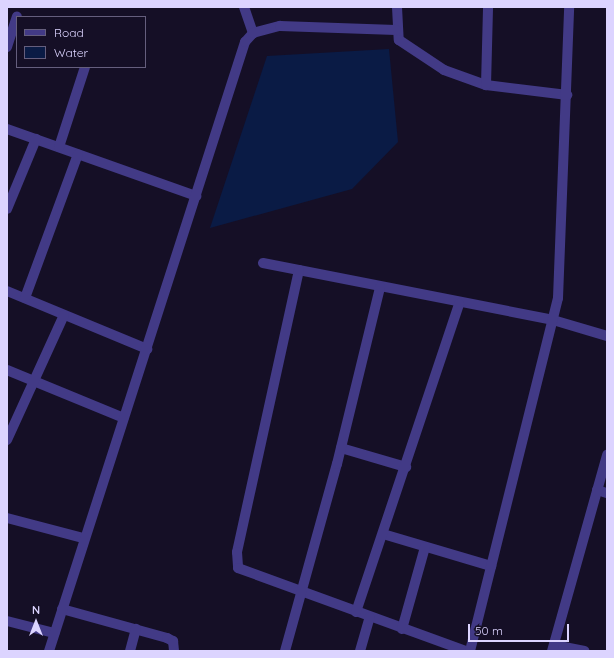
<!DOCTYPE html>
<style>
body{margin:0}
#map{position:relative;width:614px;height:658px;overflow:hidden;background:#150f26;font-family:Quicksand,sans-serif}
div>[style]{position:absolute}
.water>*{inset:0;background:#0a1b45}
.minor>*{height:10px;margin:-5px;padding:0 5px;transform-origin:5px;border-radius:5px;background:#423a86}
span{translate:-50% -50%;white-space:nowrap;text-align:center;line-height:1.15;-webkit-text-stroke:3px #150f26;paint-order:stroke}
.frame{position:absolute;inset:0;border:8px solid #dcd4ff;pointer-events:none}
.legend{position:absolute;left:16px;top:16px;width:130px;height:52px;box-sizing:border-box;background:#150f26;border:1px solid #655e7d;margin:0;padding:5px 7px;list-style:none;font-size:12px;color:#dcd4ff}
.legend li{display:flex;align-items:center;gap:8px;height:20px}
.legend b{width:20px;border:1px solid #655e7d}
.north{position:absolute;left:16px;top:602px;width:40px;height:40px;-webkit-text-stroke:3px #150f26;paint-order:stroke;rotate:0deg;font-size:11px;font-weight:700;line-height:16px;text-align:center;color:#dcd4ff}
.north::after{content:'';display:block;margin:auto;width:14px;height:18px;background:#dcd4ff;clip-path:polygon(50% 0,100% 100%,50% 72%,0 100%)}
.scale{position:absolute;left:468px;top:624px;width:101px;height:18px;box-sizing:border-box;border:2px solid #dcd4ff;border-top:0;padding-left:5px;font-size:12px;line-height:14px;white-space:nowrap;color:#dcd4ff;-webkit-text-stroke:3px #150f26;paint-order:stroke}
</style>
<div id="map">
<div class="water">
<i style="clip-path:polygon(389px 49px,398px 142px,352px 189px,210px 228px,267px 56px)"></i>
</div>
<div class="minor">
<i style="left:244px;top:7px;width:28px;rotate:71deg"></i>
<i style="left:397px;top:7px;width:33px;rotate:87deg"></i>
<i style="left:399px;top:40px;width:54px;rotate:33.7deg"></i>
<i style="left:444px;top:70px;width:45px;rotate:19.7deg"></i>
<i style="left:486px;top:85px;width:82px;rotate:7deg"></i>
<i style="left:7px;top:47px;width:32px;rotate:-72deg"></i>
<i style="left:486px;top:85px;width:78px;rotate:-88.5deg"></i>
<i style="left:7px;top:129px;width:201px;rotate:19.5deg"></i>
<i style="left:59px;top:147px;width:84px;rotate:-72deg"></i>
<i style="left:7px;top:209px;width:76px;rotate:-67.5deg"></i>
<i style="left:263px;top:263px;width:296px;rotate:11.1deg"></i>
<i style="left:553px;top:320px;width:56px;rotate:16.5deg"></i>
<i style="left:299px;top:270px;width:289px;rotate:102.4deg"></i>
<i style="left:237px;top:552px;width:16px;rotate:86deg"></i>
<i style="left:238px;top:568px;width:243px;rotate:20deg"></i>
<i style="left:7px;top:291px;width:152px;rotate:22.5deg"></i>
<i style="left:25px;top:298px;width:153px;rotate:-69.8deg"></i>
<i style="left:7px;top:370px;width:126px;rotate:22.3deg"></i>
<i style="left:7px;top:440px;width:137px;rotate:-65.5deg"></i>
<i style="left:341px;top:448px;width:68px;rotate:16.3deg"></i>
<i style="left:597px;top:490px;width:10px;rotate:17deg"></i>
<i style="left:7px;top:518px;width:79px;rotate:14.7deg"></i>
<i style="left:383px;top:534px;width:113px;rotate:16.5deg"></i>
<i style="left:62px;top:609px;width:109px;rotate:15.4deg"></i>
<i style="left:167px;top:638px;width:7px;rotate:27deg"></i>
<i style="left:173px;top:641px;width:10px;rotate:84deg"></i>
<i style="left:356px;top:612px;width:325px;rotate:-71.5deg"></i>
<i style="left:7px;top:621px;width:49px;rotate:14.3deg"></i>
<i style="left:402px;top:629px;width:85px;rotate:-74.3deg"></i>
<i style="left:554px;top:645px;width:31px;rotate:11deg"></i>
<i style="left:49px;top:651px;width:640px;rotate:-72.16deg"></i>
<i style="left:245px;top:42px;width:12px;rotate:-48deg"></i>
<i style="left:253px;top:33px;width:28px;rotate:-15deg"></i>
<i style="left:280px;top:26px;width:116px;rotate:2deg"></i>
<i style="left:130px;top:651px;width:23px;rotate:-75deg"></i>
<i style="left:285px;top:651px;width:194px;rotate:-74.5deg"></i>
<i style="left:337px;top:464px;width:182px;rotate:-76.3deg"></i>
<i style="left:360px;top:651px;width:35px;rotate:-74deg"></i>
<i style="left:470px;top:651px;width:364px;rotate:-76deg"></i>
<i style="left:558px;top:298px;width:291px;rotate:-87.8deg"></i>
<i style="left:552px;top:651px;width:204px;rotate:-74.3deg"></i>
</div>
<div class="frame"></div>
<ul class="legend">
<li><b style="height:5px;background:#423a86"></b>Road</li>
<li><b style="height:11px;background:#0a1b45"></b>Water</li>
</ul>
<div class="north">N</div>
<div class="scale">50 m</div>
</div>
